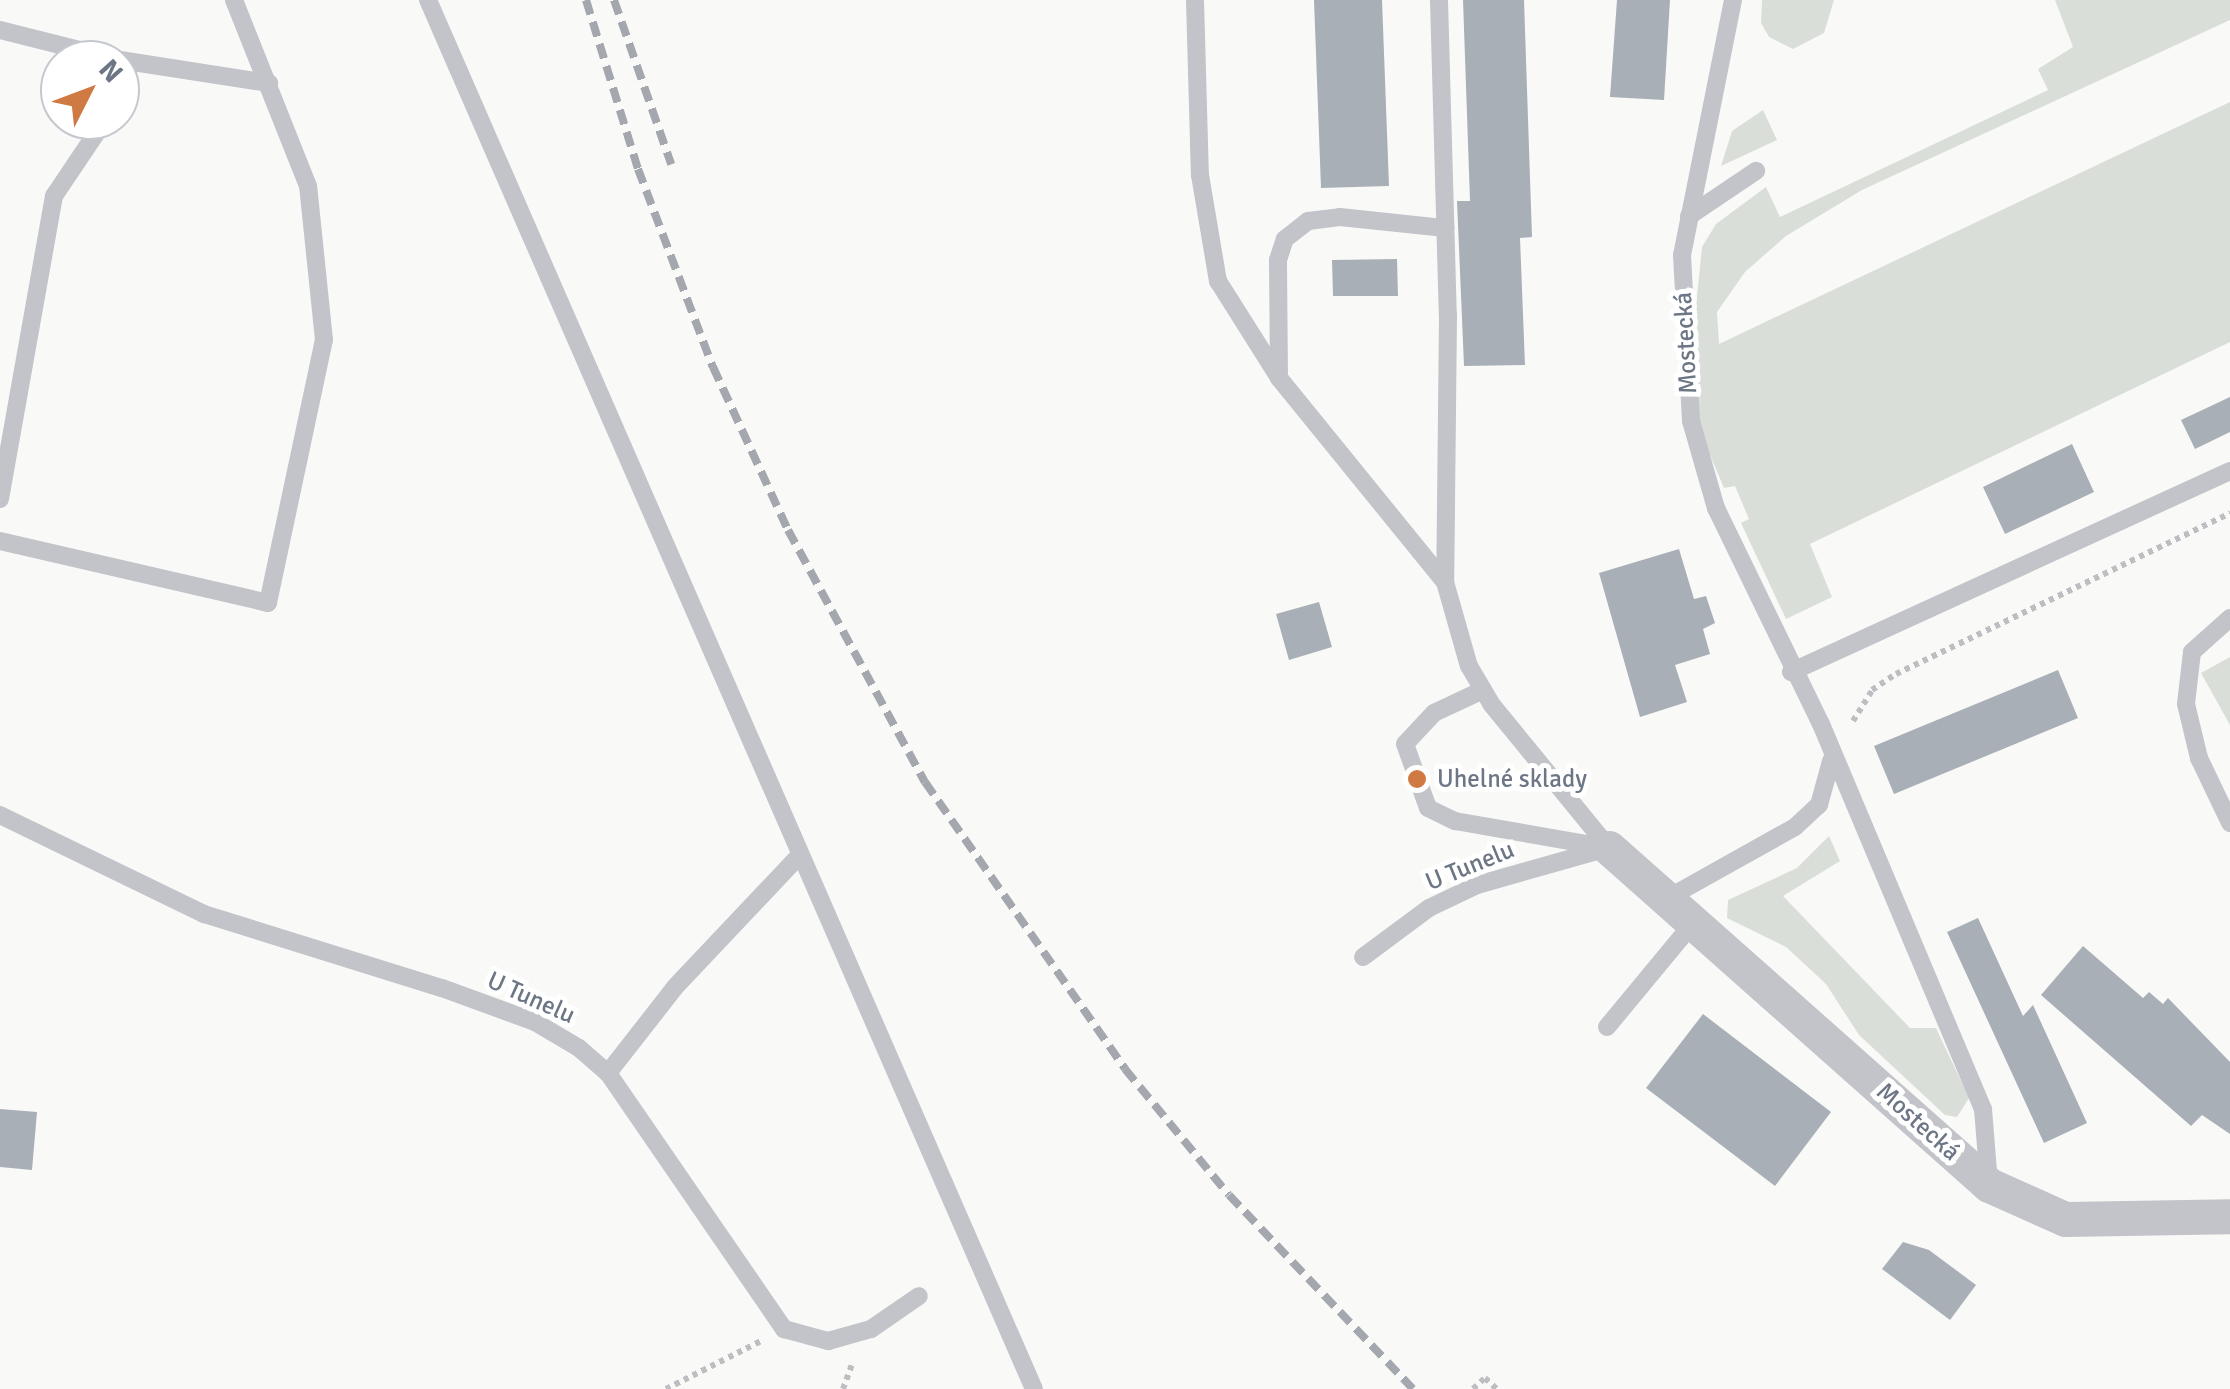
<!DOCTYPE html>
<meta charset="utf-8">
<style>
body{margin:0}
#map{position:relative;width:2230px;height:1389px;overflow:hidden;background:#f9faf8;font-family:Signika,sans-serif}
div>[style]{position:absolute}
.green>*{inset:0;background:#d9ded8}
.building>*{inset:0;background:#a9afb6}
.path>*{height:6px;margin-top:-3px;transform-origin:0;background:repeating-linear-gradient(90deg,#bcbec1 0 5px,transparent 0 10px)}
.service>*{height:18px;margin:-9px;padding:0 9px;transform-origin:9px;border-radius:9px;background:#c2c4c9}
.minor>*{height:35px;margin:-17.5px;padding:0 17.5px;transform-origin:17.5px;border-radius:17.5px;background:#c2c4c9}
.rail>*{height:8px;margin-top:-4px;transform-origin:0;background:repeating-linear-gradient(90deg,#a4a8ae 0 15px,transparent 0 23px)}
.dots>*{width:28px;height:28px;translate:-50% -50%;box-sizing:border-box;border:5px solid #fff;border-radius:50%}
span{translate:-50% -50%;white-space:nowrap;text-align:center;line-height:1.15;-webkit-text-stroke:10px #fff;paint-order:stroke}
.street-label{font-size:25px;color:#6d7685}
.poi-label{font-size:25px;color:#6d7685}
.left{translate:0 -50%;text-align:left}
.north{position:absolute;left:40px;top:40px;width:100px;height:100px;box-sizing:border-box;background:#fff;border:2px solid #c5c8ce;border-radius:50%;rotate:48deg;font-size:28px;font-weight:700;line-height:40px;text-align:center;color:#6d7685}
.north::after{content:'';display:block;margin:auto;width:35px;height:45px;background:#cf7943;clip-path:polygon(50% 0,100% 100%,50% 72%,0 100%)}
</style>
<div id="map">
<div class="green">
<i style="clip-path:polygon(1762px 0,1834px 0,1824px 33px,1793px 49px,1769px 37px,1761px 23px)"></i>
<i style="clip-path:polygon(2055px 0,2230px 0,2230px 20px,1862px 190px,1786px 236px,1745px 272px,1717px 312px,1719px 344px,2230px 102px,2230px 342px,1810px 544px,1832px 597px,1786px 619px,1741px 523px,1749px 519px,1735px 486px,1724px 488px,1696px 422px,1693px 336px,1702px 247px,1716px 224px,1766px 187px,1780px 217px,2048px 90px,2038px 69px,2073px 47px)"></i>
<i style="clip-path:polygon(1763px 110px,1777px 140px,1721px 166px,1732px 131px)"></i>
<i style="clip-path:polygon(2230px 657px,2230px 725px,2201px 673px)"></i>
<i style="clip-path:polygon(1829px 836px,1840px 861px,1783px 896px,1910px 1028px,1936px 1028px,1969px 1098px,1957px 1117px,1945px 1115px,1859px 1035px,1826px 984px,1786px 947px,1727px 918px,1728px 900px,1797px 868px)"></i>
</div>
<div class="building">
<i style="clip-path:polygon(1314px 0,1382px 0,1389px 186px,1321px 188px)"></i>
<i style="clip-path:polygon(1463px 0,1524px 0,1532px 237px,1520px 238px,1525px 365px,1464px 366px,1457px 201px,1470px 201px)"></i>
<i style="clip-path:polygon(1617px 0,1670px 0,1664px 100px,1610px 97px)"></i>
<i style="clip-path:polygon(1397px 259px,1398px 296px,1333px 296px,1332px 260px)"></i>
<i style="clip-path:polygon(2230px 397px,2230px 432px,2195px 449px,2181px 420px)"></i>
<i style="clip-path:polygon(2072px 444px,2094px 492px,2005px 534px,1983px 487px)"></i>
<i style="clip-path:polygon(1679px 549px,1694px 599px,1706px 596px,1715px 623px,1703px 629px,1710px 654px,1675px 665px,1687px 702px,1640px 717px,1599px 573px)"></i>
<i style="clip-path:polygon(1319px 602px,1332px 647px,1289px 660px,1276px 614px)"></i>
<i style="clip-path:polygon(2058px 670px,2078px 718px,1894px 794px,1874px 746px)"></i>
<i style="clip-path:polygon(1978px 918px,2023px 1016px,2033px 1005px,2087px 1123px,2044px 1143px,1947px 932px)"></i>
<i style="clip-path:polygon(2083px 946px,2143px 998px,2149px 992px,2163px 1004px,2168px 998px,2230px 1062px,2230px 1134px,2202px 1115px,2191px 1126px,2041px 995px)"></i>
<i style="clip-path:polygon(1703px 1014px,1831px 1112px,1775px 1186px,1646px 1088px)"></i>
<i style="clip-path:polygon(0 1109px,37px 1112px,32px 1170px,0 1167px)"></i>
<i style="clip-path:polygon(1903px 1242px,1929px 1250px,1976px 1285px,1950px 1320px,1882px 1269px)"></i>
</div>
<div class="path">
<i style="left:1853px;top:721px;width:36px;rotate:-58deg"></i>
<i style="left:1872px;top:690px;width:29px;rotate:-34deg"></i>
<i style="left:1896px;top:674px;width:371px;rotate:-25.7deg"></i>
<i style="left:666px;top:1389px;width:106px;rotate:-26.8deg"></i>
<i style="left:843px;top:1389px;width:29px;rotate:-70deg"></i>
<i style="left:1473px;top:1389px;width:16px;rotate:-43deg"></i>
<i style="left:1485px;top:1378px;width:16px;rotate:43deg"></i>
</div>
<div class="service">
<i style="left:428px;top:0;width:1515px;rotate:66.43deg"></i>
<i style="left:1195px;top:0;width:175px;rotate:88.4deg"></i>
<i style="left:1200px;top:175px;width:108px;rotate:80.4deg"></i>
<i style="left:1218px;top:281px;width:115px;rotate:57.8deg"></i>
<i style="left:1279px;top:378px;width:263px;rotate:50.9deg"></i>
<i style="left:1439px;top:0;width:315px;rotate:88.4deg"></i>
<i style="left:1448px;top:315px;width:267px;rotate:90.6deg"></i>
<i style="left:1445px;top:582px;width:87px;rotate:74.1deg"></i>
<i style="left:1469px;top:666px;width:45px;rotate:59.5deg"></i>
<i style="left:1492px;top:705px;width:185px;rotate:50.7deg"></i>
<i style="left:1733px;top:0;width:260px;rotate:101.3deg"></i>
<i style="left:1682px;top:255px;width:166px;rotate:86.9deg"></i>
<i style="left:1691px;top:421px;width:91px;rotate:74deg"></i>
<i style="left:1716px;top:508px;width:240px;rotate:64.1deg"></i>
<i style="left:1821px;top:724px;width:418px;rotate:67.2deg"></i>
<i style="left:1983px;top:1109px;width:74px;rotate:85.4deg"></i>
<i style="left:0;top:30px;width:123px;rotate:14.1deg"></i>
<i style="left:120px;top:60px;width:151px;rotate:8.8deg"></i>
<i style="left:1689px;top:216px;width:81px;rotate:-33.9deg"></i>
<i style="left:1279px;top:378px;width:118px;rotate:-90.5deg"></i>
<i style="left:1278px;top:260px;width:22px;rotate:-72deg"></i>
<i style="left:1285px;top:239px;width:29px;rotate:-38deg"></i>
<i style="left:1308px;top:221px;width:32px;rotate:-7deg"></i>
<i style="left:1340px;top:217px;width:106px;rotate:6deg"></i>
<i style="left:0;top:499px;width:308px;rotate:-79.9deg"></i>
<i style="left:54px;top:196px;width:92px;rotate:-56.1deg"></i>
<i style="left:0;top:541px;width:275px;rotate:13deg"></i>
<i style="left:268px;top:603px;width:269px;rotate:-78deg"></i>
<i style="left:324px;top:340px;width:155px;rotate:-95.9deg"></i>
<i style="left:308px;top:186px;width:200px;rotate:-111.7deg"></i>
<i style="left:2230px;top:618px;width:51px;rotate:138.2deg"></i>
<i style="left:2192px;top:652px;width:52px;rotate:96.6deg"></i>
<i style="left:2186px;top:704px;width:56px;rotate:76.5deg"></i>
<i style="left:2199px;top:758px;width:72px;rotate:64.5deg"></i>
<i style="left:1791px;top:672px;width:483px;rotate:-24.6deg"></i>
<i style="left:1483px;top:690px;width:54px;rotate:154.9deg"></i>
<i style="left:1434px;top:713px;width:42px;rotate:133.1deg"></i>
<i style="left:1405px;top:744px;width:68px;rotate:70.2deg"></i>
<i style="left:1428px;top:808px;width:30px;rotate:26deg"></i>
<i style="left:1455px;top:821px;width:156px;rotate:9.9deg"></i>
<i style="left:0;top:815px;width:227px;rotate:25.9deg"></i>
<i style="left:204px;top:914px;width:249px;rotate:17.3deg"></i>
<i style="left:442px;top:988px;width:99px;rotate:20.1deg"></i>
<i style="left:535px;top:1022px;width:51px;rotate:30.6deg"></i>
<i style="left:579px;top:1048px;width:38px;rotate:41deg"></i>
<i style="left:608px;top:1073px;width:311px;rotate:55.5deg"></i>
<i style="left:784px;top:1329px;width:46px;rotate:15.3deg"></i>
<i style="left:828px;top:1341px;width:45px;rotate:-15.6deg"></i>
<i style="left:871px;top:1329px;width:58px;rotate:-34.5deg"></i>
<i style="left:1668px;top:898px;width:145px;rotate:-29.2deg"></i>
<i style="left:1795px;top:827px;width:33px;rotate:-43deg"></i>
<i style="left:1819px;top:805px;width:46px;rotate:-74.7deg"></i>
<i style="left:1363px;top:957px;width:82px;rotate:-36.6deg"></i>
<i style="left:1429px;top:908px;width:53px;rotate:-25.6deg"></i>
<i style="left:1477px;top:885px;width:129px;rotate:-15.8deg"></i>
<i style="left:1607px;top:1027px;width:136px;rotate:-50.4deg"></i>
<i style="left:608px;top:1073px;width:110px;rotate:-52deg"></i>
<i style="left:676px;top:986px;width:178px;rotate:-46.6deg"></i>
</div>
<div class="minor">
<i style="left:1609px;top:848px;width:508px;rotate:41.57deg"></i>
<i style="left:1989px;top:1185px;width:83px;rotate:24.1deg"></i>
<i style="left:2065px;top:1219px;width:165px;rotate:-1deg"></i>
</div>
<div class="rail">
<i style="left:586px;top:0;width:177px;rotate:72.9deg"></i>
<i style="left:638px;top:169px;width:212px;rotate:69.3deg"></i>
<i style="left:713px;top:367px;width:179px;rotate:65.3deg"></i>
<i style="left:788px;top:530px;width:287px;rotate:61.5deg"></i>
<i style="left:925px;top:782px;width:350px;rotate:55.1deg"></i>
<i style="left:1125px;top:1069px;width:163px;rotate:50.5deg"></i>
<i style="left:1229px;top:1195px;width:267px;rotate:46.5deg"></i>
<i style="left:614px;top:0;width:174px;rotate:70.8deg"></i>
</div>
<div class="dots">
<i style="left:1417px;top:779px;background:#cf7943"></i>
</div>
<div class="street-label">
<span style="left:1686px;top:343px;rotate:-93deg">Mostecká</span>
<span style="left:1470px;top:866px;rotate:-22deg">U Tunelu</span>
<span style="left:531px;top:998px;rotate:24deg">U Tunelu</span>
<span style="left:1918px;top:1122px;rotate:42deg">Mostecká</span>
</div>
<div class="poi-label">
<span class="left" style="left:1437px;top:779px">Uhelné sklady</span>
</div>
<div class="north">N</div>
</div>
